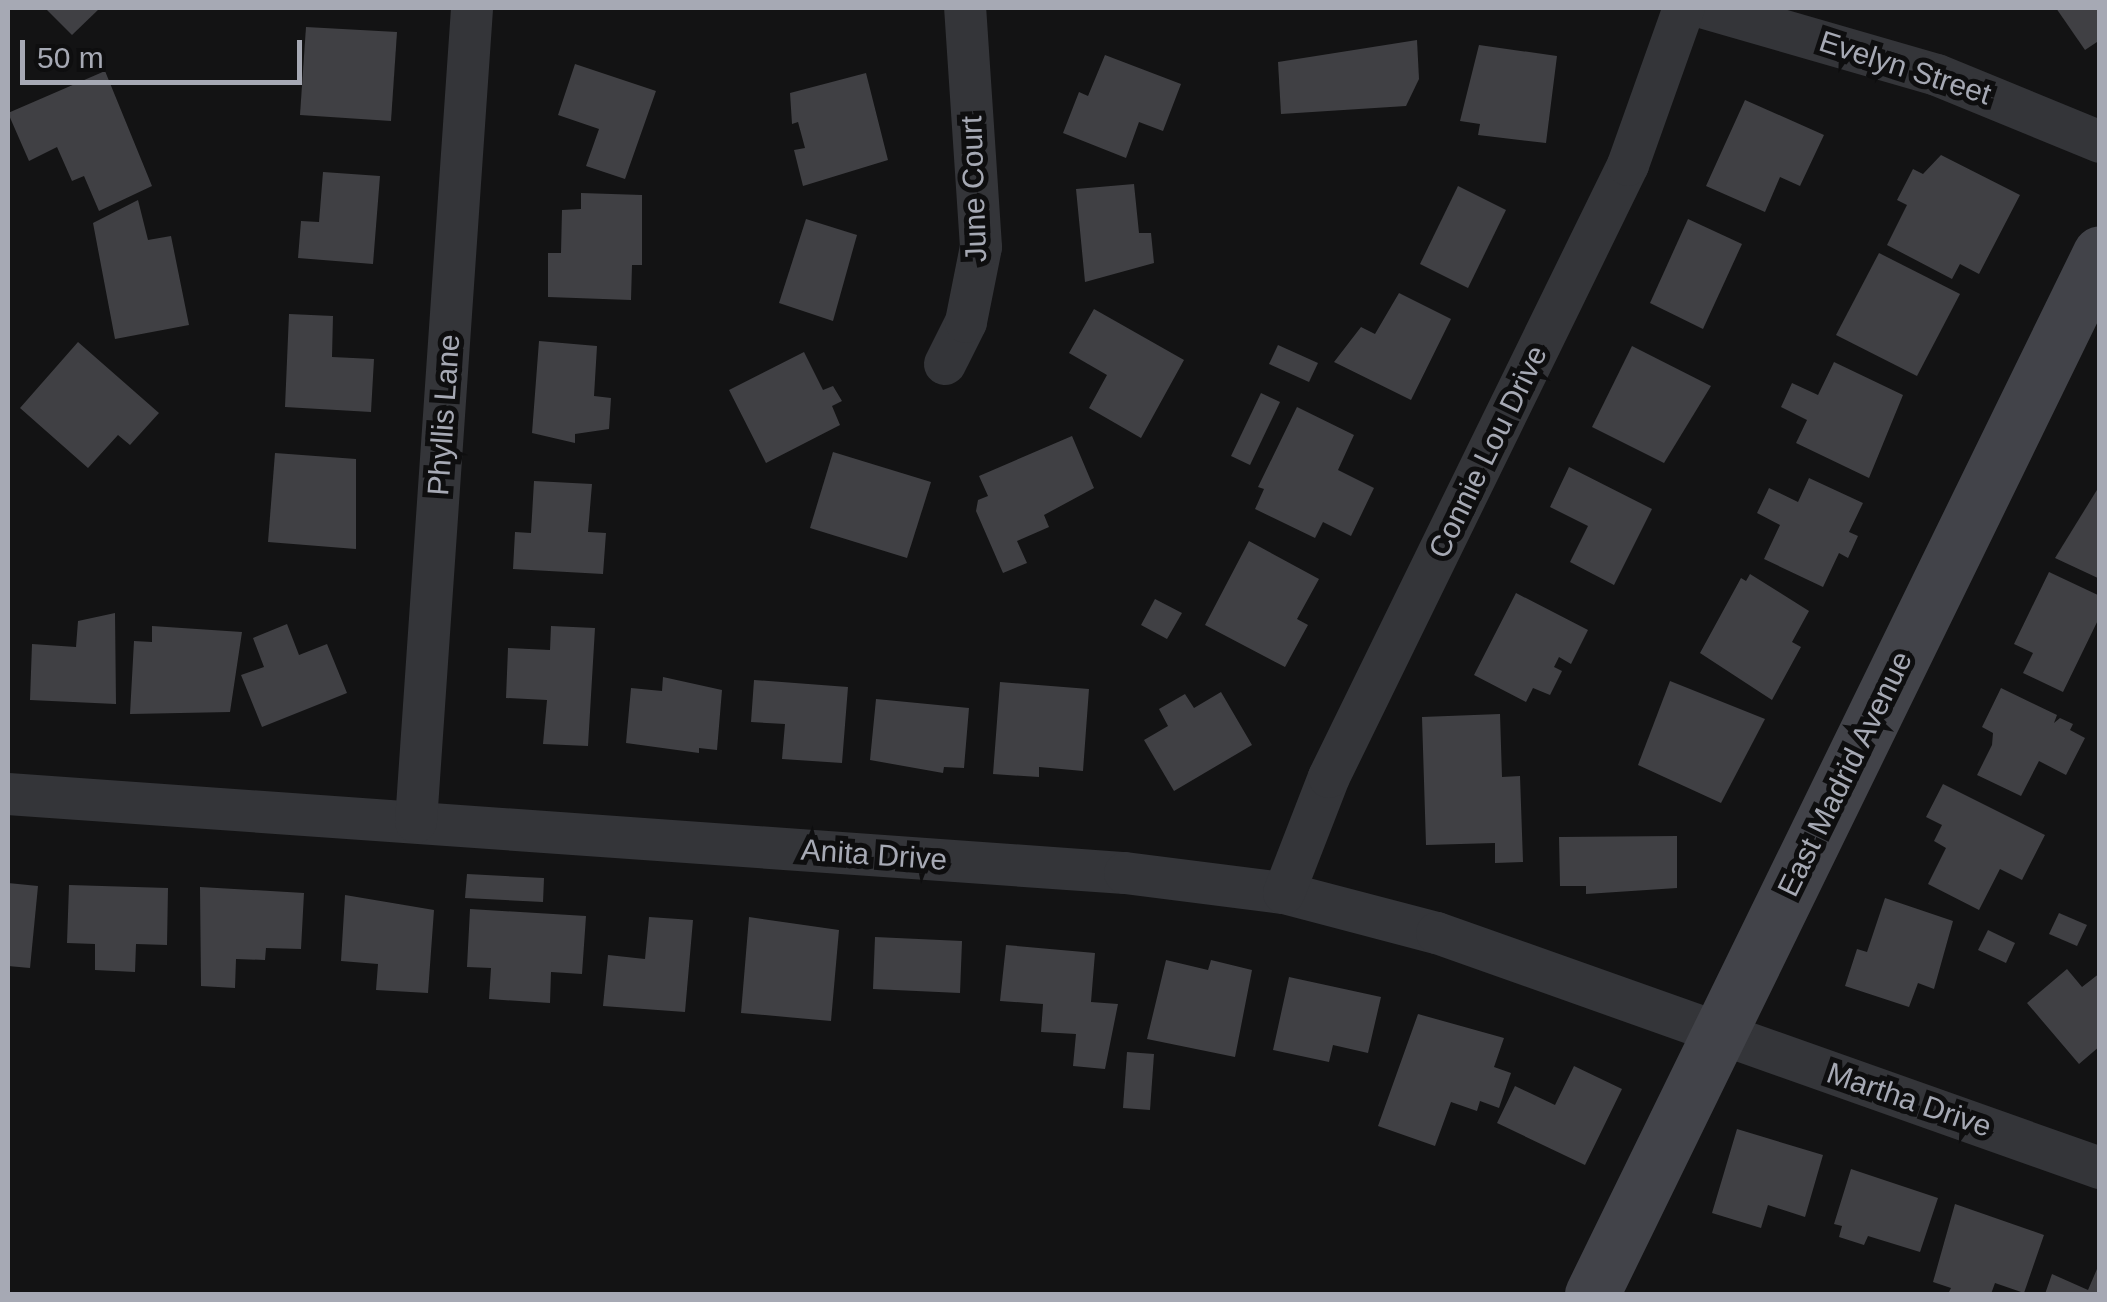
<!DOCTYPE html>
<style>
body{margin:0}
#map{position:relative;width:2107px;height:1302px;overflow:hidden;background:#131314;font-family:Helvetica,sans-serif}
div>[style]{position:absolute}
.building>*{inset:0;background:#404044}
.street>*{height:42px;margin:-21px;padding:0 21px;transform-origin:21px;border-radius:21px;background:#343539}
.secondary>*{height:55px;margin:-27.5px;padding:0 27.5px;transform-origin:27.5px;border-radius:27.5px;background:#424349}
span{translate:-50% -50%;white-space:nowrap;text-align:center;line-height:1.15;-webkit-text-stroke:10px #0e0e0f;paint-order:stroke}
.street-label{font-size:30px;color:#a6a9b4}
.frame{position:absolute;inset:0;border:10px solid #a6a9b4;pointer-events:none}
.scale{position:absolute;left:20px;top:40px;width:282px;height:45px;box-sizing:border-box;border:5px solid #a6a9b4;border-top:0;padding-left:12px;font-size:30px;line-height:35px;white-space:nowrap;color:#a6a9b4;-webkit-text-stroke:8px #0e0e0f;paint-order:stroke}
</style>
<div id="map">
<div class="building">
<i style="clip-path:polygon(45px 8px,100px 8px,72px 35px)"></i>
<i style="clip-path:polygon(2056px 8px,2100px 8px,2100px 40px,2085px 50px)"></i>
<i style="clip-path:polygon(306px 27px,397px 32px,391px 121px,300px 115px)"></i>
<i style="clip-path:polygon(1417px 40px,1419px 79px,1406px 106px,1281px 114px,1278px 62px)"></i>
<i style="clip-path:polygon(1479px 45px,1557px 56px,1546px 143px,1478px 135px,1480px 124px,1460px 121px)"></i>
<i style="clip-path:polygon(1105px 55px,1181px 84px,1163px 131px,1139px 122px,1126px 158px,1063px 133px,1079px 92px,1088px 96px)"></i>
<i style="clip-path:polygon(575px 64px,656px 91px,625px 179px,586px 166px,599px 129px,558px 115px)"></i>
<i style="clip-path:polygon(105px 71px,152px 186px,99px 211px,84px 176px,72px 181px,57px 147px,29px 161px,8px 113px)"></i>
<i style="clip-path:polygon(866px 73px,888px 160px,803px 186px,794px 150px,805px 148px,798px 122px,792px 124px,790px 93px)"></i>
<i style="clip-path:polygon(1745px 100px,1824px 135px,1800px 186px,1780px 177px,1765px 212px,1706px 186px)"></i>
<i style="clip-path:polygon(1941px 155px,2020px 195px,1979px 274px,1960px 264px,1952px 279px,1887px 245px,1907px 205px,1897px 200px,1913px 169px,1923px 174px)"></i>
<i style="clip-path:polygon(323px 172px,380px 176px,373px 264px,298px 258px,301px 221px,319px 222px)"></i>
<i style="clip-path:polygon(1134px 184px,1139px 233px,1151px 233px,1154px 263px,1085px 282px,1076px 189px)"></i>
<i style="clip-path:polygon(1458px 186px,1506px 210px,1468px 288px,1420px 264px)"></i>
<i style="clip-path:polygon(581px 193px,642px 195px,642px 265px,632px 265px,631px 300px,548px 297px,548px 253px,561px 253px,562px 210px,581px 209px)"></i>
<i style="clip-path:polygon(138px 200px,148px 240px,171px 236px,189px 325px,115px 339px,93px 223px)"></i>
<i style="clip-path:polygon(806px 219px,857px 235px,833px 321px,779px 303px)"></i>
<i style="clip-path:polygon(1688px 219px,1742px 244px,1703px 329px,1650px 303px)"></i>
<i style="clip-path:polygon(1879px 253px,1960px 294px,1917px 376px,1836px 335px)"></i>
<i style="clip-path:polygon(1399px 293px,1451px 319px,1411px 400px,1334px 362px,1361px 327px,1375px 334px)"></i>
<i style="clip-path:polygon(1094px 309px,1184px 360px,1141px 438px,1089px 408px,1107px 375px,1069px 353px)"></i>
<i style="clip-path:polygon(289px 314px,333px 316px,332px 357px,374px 359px,371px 412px,285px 407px)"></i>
<i style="clip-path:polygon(539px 341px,597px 346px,594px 396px,611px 398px,609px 429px,575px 434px,575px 443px,532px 433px)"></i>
<i style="clip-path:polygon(78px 342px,159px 413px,130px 445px,118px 435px,88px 468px,20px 408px)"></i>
<i style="clip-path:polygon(1278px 345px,1318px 363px,1309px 382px,1269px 364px)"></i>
<i style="clip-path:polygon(1632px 346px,1711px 386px,1664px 463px,1592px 427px)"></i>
<i style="clip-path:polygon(804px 352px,823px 390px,833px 386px,842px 401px,832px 406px,840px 425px,766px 463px,729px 390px)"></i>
<i style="clip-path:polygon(1834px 362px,1903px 395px,1869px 478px,1796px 443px,1807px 420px,1781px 407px,1792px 383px,1818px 395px)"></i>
<i style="clip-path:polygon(1261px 393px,1280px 402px,1250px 465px,1231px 456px)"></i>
<i style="clip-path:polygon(1297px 407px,1354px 435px,1338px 470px,1374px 488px,1351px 536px,1323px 522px,1315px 538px,1255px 509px,1264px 489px,1258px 487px)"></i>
<i style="clip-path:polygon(1072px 436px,1094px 488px,1044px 515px,1049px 527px,1017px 541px,1027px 563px,1003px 573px,976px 511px,978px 500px,988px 496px,979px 476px)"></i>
<i style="clip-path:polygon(833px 452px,931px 482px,907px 558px,810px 528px)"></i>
<i style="clip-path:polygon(275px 453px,356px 459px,356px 549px,268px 542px)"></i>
<i style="clip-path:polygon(1569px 467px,1652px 509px,1614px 585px,1570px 562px,1588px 526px,1550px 507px)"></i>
<i style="clip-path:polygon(1809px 478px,1863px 503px,1849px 532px,1858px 536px,1848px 558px,1839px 553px,1823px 587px,1764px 559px,1780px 525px,1757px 513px,1769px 488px,1798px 502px)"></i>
<i style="clip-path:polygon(534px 481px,592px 484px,588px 532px,606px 533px,603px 574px,513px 569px,515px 532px,531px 533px)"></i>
<i style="clip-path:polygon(2100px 485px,2100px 579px,2055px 558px)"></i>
<i style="clip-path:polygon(1249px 541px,1319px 579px,1297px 619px,1308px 625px,1285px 667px,1205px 625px)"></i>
<i style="clip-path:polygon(2049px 572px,2100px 596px,2100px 616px,2063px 692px,2023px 673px,2033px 653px,2014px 644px)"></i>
<i style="clip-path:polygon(1750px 574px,1809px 611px,1792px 642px,1801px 647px,1772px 700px,1700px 653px,1741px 578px,1746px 581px)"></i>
<i style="clip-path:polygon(1516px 593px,1588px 630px,1571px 664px,1559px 657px,1554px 667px,1562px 671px,1550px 695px,1533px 688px,1526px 702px,1474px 675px)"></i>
<i style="clip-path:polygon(1155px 599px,1182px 613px,1167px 639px,1141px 625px)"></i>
<i style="clip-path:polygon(115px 613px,116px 704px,30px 700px,32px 644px,76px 647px,78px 621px)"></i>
<i style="clip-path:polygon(287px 624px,299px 655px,327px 644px,347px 693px,262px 727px,241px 675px,264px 667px,253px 638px)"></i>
<i style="clip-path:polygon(152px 626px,242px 632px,230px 712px,130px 714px,134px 641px,152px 642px)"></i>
<i style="clip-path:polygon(551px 626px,595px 628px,588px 746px,543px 744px,547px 700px,506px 698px,508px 648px,550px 650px)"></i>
<i style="clip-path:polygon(663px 677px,722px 690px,717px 750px,699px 748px,699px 753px,626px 743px,631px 688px,662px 691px)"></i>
<i style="clip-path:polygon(754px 680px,848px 687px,842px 763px,782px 759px,785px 724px,751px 722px)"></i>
<i style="clip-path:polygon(1670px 681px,1765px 719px,1721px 803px,1638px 765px)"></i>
<i style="clip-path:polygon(1000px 682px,1089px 689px,1083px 771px,1039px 767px,1039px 777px,993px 774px)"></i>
<i style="clip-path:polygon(2001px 688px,2057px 715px,2054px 723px,2060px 718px,2073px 724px,2070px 730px,2085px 738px,2066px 775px,2039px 761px,2021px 796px,1977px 775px,1992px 745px,1993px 733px,1982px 727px)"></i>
<i style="clip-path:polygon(1221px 692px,1252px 745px,1174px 791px,1144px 740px,1168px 726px,1159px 709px,1185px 694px,1194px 708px)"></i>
<i style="clip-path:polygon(876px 699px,969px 708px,964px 768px,944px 767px,943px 773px,870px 760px)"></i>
<i style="clip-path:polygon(1500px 714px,1502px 777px,1520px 776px,1523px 862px,1495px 863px,1495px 843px,1426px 845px,1422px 717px)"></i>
<i style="clip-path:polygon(1943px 784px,2045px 835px,2022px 880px,2000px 869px,1979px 910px,1928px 884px,1946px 848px,1934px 841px,1942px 825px,1926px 817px)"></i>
<i style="clip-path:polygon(1677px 836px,1677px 888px,1586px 894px,1586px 886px,1560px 886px,1559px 837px)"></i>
<i style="clip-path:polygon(467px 874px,544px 878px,543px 902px,465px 898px)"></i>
<i style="clip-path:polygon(8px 883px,38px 886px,30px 968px,8px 966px)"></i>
<i style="clip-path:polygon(69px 885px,168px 888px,167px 945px,136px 944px,135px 972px,95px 970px,95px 944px,67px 943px)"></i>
<i style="clip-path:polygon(200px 887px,304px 893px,301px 949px,266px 948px,265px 960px,236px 959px,235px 988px,201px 986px)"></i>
<i style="clip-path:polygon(345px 895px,434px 910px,428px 993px,376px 990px,378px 964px,341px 961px)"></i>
<i style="clip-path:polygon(1885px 898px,1953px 921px,1934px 989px,1918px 983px,1909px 1007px,1845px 986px,1857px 949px,1867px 952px)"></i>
<i style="clip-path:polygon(470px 909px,586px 916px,582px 974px,551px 972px,550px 1003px,489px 999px,491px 968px,467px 967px)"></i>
<i style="clip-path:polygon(2059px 913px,2087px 925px,2077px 946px,2049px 934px)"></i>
<i style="clip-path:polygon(649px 917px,693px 920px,685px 1012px,603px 1006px,608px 955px,645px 959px)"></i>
<i style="clip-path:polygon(749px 917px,839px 930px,831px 1021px,741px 1013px)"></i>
<i style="clip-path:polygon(1988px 930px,2015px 943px,2006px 963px,1978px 950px)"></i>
<i style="clip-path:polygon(875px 937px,962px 941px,960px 993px,873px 989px)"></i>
<i style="clip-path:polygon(1006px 945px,1095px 953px,1091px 1002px,1118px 1004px,1105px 1069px,1073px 1066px,1076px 1034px,1041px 1032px,1043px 1004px,1000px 1001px)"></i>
<i style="clip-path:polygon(1166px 960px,1208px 970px,1211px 960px,1252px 970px,1235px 1057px,1147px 1039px)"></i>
<i style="clip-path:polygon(2067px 969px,2082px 987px,2100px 973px,2100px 1046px,2079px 1064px,2027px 1003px)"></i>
<i style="clip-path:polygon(1289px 977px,1381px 997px,1368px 1053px,1333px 1045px,1329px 1062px,1273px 1050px)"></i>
<i style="clip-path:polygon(1418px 1014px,1504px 1038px,1494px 1067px,1511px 1073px,1499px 1108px,1480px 1101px,1477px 1111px,1451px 1102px,1435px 1146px,1378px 1126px)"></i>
<i style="clip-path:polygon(1127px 1052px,1154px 1054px,1150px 1110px,1123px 1108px)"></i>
<i style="clip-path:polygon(1574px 1066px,1622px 1089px,1585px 1165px,1497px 1123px,1515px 1086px,1555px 1105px)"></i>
<i style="clip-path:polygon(1737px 1129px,1823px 1155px,1805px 1217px,1768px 1205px,1761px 1228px,1712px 1213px)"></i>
<i style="clip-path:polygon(1851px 1169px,1938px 1198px,1920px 1252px,1868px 1236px,1864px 1245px,1839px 1237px,1842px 1226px,1834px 1224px)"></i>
<i style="clip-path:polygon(1955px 1204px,2044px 1235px,2024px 1293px,1995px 1283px,1991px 1294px,1948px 1294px,1951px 1288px,1933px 1282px)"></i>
<i style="clip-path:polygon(2100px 1262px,2100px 1294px,2045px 1294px,2052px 1274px,2088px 1290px)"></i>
</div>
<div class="street">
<i style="left:1705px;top:8px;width:241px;rotate:16.1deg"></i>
<i style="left:1937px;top:75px;width:176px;rotate:22.3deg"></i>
<i style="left:945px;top:364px;width:47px;rotate:-63.4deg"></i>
<i style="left:966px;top:322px;width:76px;rotate:-78.7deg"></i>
<i style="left:981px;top:247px;width:240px;rotate:-93.8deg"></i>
<i style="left:8px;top:794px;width:1120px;rotate:4.05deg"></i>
<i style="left:1125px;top:873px;width:160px;rotate:7.2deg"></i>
<i style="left:1284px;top:893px;width:158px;rotate:14.7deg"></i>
<i style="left:1437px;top:933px;width:703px;rotate:19.52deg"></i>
<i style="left:416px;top:822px;width:816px;rotate:-86.06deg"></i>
<i style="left:1284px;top:893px;width:124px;rotate:-68.8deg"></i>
<i style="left:1329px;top:777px;width:681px;rotate:-63.96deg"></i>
<i style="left:1628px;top:165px;width:167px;rotate:-70.4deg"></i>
</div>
<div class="secondary">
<i style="left:1592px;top:1294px;width:1158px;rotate:-63.99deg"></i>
</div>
<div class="street-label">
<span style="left:1905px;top:68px;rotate:18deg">Evelyn Street</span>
<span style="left:974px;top:189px;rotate:-92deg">June Court</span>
<span style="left:444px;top:415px;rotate:-86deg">Phyllis Lane</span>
<span style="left:1488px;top:452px;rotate:-64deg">Connie Lou Drive</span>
<span style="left:1845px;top:774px;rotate:-64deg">East Madrid Avenue</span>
<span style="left:874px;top:855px;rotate:4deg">Anita Drive</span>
<span style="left:1909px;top:1100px;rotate:19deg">Martha Drive</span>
</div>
<div class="frame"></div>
<div class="scale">50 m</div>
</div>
